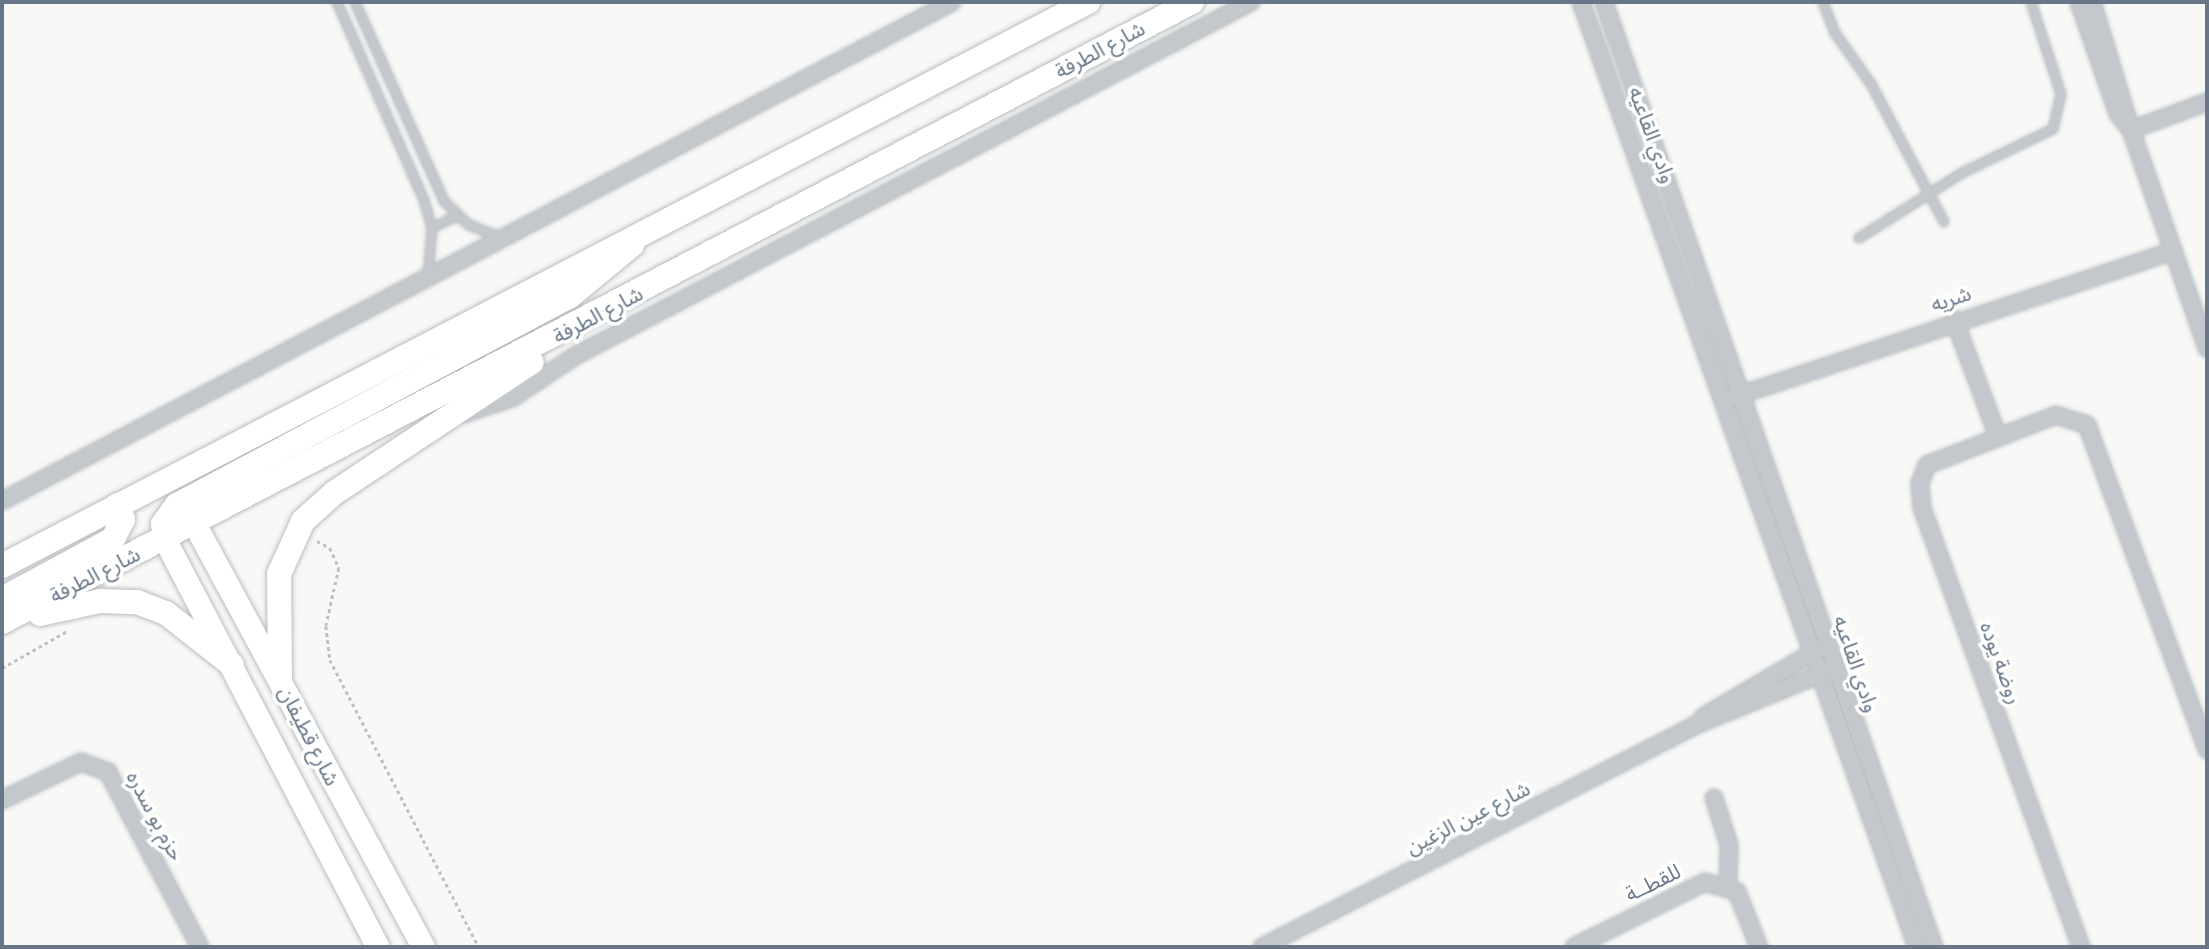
<!DOCTYPE html>
<meta charset="utf-8">
<style>
body{margin:0}
#map{position:relative;width:2209px;height:949px;overflow:hidden;background:#f8f8f6;font-family:Signika,"Noto Sans Arabic",sans-serif}
div>[style]{position:absolute}
.path>*{height:2.5px;margin-top:-1.25px;transform-origin:0;background:repeating-linear-gradient(90deg,#bec0c3 0 3.5px,transparent 0 7px)}
.roads{filter:drop-shadow(0 0 2px #b8bdc2) drop-shadow(0 0 2px #b8bdc2)}
.lane>*{height:8px;margin:-4px;padding:0 4px;transform-origin:4px;border-radius:4px;background:#c4c8cc}
.street>*{height:16px;margin:-8px;padding:0 8px;transform-origin:8px;border-radius:8px;background:#c4c8cc}
.secondary>*{height:23px;margin:-11.5px;padding:0 11.5px;transform-origin:11.5px;border-radius:11.5px;background:#fff}
.primary>*{height:24px;margin:-12px;padding:0 12px;transform-origin:12px;border-radius:12px;background:#fff}
span{translate:-50% -50%;white-space:nowrap;text-align:center;line-height:1.15;-webkit-text-stroke:7px #fff;paint-order:stroke}
.street-label{font-size:21px;color:#677788}
.frame{position:absolute;inset:0;border:4px solid #677788;pointer-events:none}
</style>
<div id="map">
<div class="path">
<i style="left:317px;top:541px;width:15px;rotate:28deg"></i>
<i style="left:330px;top:548px;width:22px;rotate:66deg"></i>
<i style="left:339px;top:568px;width:59px;rotate:102.6deg"></i>
<i style="left:326px;top:626px;width:34px;rotate:83deg"></i>
<i style="left:330px;top:660px;width:323px;rotate:62.6deg"></i>
<i style="left:2px;top:668px;width:77px;rotate:-29.6deg"></i>
</div>
<div class="roads">
<div class="lane">
<i style="left:337px;top:2px;width:216px;rotate:66.3deg"></i>
<i style="left:424px;top:200px;width:29px;rotate:74deg"></i>
<i style="left:432px;top:228px;width:49px;rotate:94.7deg"></i>
<i style="left:355px;top:2px;width:218px;rotate:65.9deg"></i>
<i style="left:444px;top:201px;width:35px;rotate:44deg"></i>
<i style="left:469px;top:225px;width:34px;rotate:21deg"></i>
<i style="left:1823px;top:2px;width:33px;rotate:69deg"></i>
<i style="left:1835px;top:33px;width:62px;rotate:54.8deg"></i>
<i style="left:1871px;top:84px;width:156px;rotate:62.1deg"></i>
<i style="left:432px;top:228px;width:28px;rotate:-26deg"></i>
<i style="left:1859px;top:238px;width:124px;rotate:-32.2deg"></i>
<i style="left:1964px;top:172px;width:99px;rotate:-25.8deg"></i>
<i style="left:2053px;top:129px;width:36px;rotate:-77deg"></i>
<i style="left:2061px;top:94px;width:97px;rotate:-108.1deg"></i>
</div>
<div class="street">
<i style="left:1581px;top:2px;width:1003px;rotate:70.43deg"></i>
<i style="left:1604px;top:2px;width:1001px;rotate:70.75deg"></i>
<i style="left:2079px;top:2px;width:119px;rotate:70.8deg"></i>
<i style="left:2118px;top:114px;width:21px;rotate:51deg"></i>
<i style="left:2131px;top:130px;width:134px;rotate:-106.9deg"></i>
<i style="left:2207px;top:102px;width:81px;rotate:159.8deg"></i>
<i style="left:2131px;top:130px;width:231px;rotate:70.8deg"></i>
<i style="left:1954px;top:319px;width:123px;rotate:69.5deg"></i>
<i style="left:1734px;top:397px;width:463px;rotate:-18.4deg"></i>
<i style="left:457px;top:416px;width:58px;rotate:-18.1deg"></i>
<i style="left:512px;top:398px;width:76px;rotate:-33.7deg"></i>
<i style="left:575px;top:356px;width:763px;rotate:-27.64deg"></i>
<i style="left:2px;top:501px;width:1073px;rotate:-27.71deg"></i>
<i style="left:1703px;top:717px;width:134px;rotate:-30.4deg"></i>
<i style="left:1714px;top:798px;width:49px;rotate:72.3deg"></i>
<i style="left:1729px;top:845px;width:41px;rotate:91.4deg"></i>
<i style="left:2px;top:800px;width:88px;rotate:-25.7deg"></i>
<i style="left:81px;top:762px;width:29px;rotate:20deg"></i>
<i style="left:108px;top:772px;width:198px;rotate:62.3deg"></i>
<i style="left:1262px;top:947px;width:484px;rotate:-27.1deg"></i>
<i style="left:1693px;top:726px;width:146px;rotate:-22.2deg"></i>
<i style="left:1574px;top:947px;width:146px;rotate:-26.4deg"></i>
<i style="left:1705px;top:882px;width:34px;rotate:17deg"></i>
<i style="left:1737px;top:892px;width:59px;rotate:68.2deg"></i>
<i style="left:2081px;top:947px;width:467px;rotate:-109.9deg"></i>
<i style="left:1922px;top:508px;width:25px;rotate:-95deg"></i>
<i style="left:1920px;top:483px;width:19px;rotate:-69deg"></i>
<i style="left:1927px;top:465px;width:138px;rotate:-21.2deg"></i>
<i style="left:2056px;top:415px;width:33px;rotate:18deg"></i>
<i style="left:2087px;top:425px;width:346px;rotate:69.7deg"></i>
</div>
<div class="secondary">
<i style="left:195px;top:525px;width:480px;rotate:61.6deg"></i>
<i style="left:165px;top:540px;width:459px;rotate:62.4deg"></i>
</div>
<div class="primary">
<i style="left:165px;top:540px;width:16px;rotate:-97deg"></i>
<i style="left:163px;top:524px;width:24px;rotate:-54deg"></i>
<i style="left:177px;top:505px;width:444px;rotate:-28deg"></i>
<i style="left:569px;top:297px;width:82px;rotate:-39.5deg"></i>
<i style="left:2px;top:566px;width:1224px;rotate:-27.44deg"></i>
<i style="left:2px;top:599px;width:126px;rotate:-28.4deg"></i>
<i style="left:113px;top:539px;width:22px;rotate:-63deg"></i>
<i style="left:123px;top:519px;width:15px;rotate:-113deg"></i>
<i style="left:40px;top:614px;width:61px;rotate:-12.2deg"></i>
<i style="left:100px;top:601px;width:37px;rotate:2deg"></i>
<i style="left:137px;top:602px;width:31px;rotate:21deg"></i>
<i style="left:166px;top:613px;width:84px;rotate:38.2deg"></i>
<i style="left:2px;top:622px;width:1342px;rotate:-27.52deg"></i>
<i style="left:280px;top:679px;width:105px;rotate:-90.5deg"></i>
<i style="left:279px;top:574px;width:58px;rotate:-65.6deg"></i>
<i style="left:303px;top:521px;width:42px;rotate:-42.1deg"></i>
<i style="left:334px;top:493px;width:237px;rotate:-33.5deg"></i>
</div>
</div>
<div class="street-label">
<span style="left:1100px;top:50px;rotate:-28deg">شارع الطرفة</span>
<span style="left:1652px;top:135px;rotate:70deg">وادي القاعيه</span>
<span style="left:1951px;top:299px;rotate:-18deg">شريه</span>
<span style="left:598px;top:315px;rotate:-28deg">شارع الطرفة</span>
<span style="left:95px;top:575px;rotate:-27deg">شارع الطرفة</span>
<span style="left:2001px;top:663px;rotate:70deg">روضة يوده</span>
<span style="left:1856px;top:664px;rotate:71deg">وادي القاعيه</span>
<span style="left:309px;top:736px;rotate:63deg">شارع قطيفان</span>
<span style="left:155px;top:816px;rotate:62deg">حزم بو سدره</span>
<span style="left:1468px;top:818px;rotate:-27deg">شارع عين الزغين</span>
<span style="left:1653px;top:883px;rotate:-26deg">للقطــة</span>
</div>
<div class="frame"></div>
</div>
